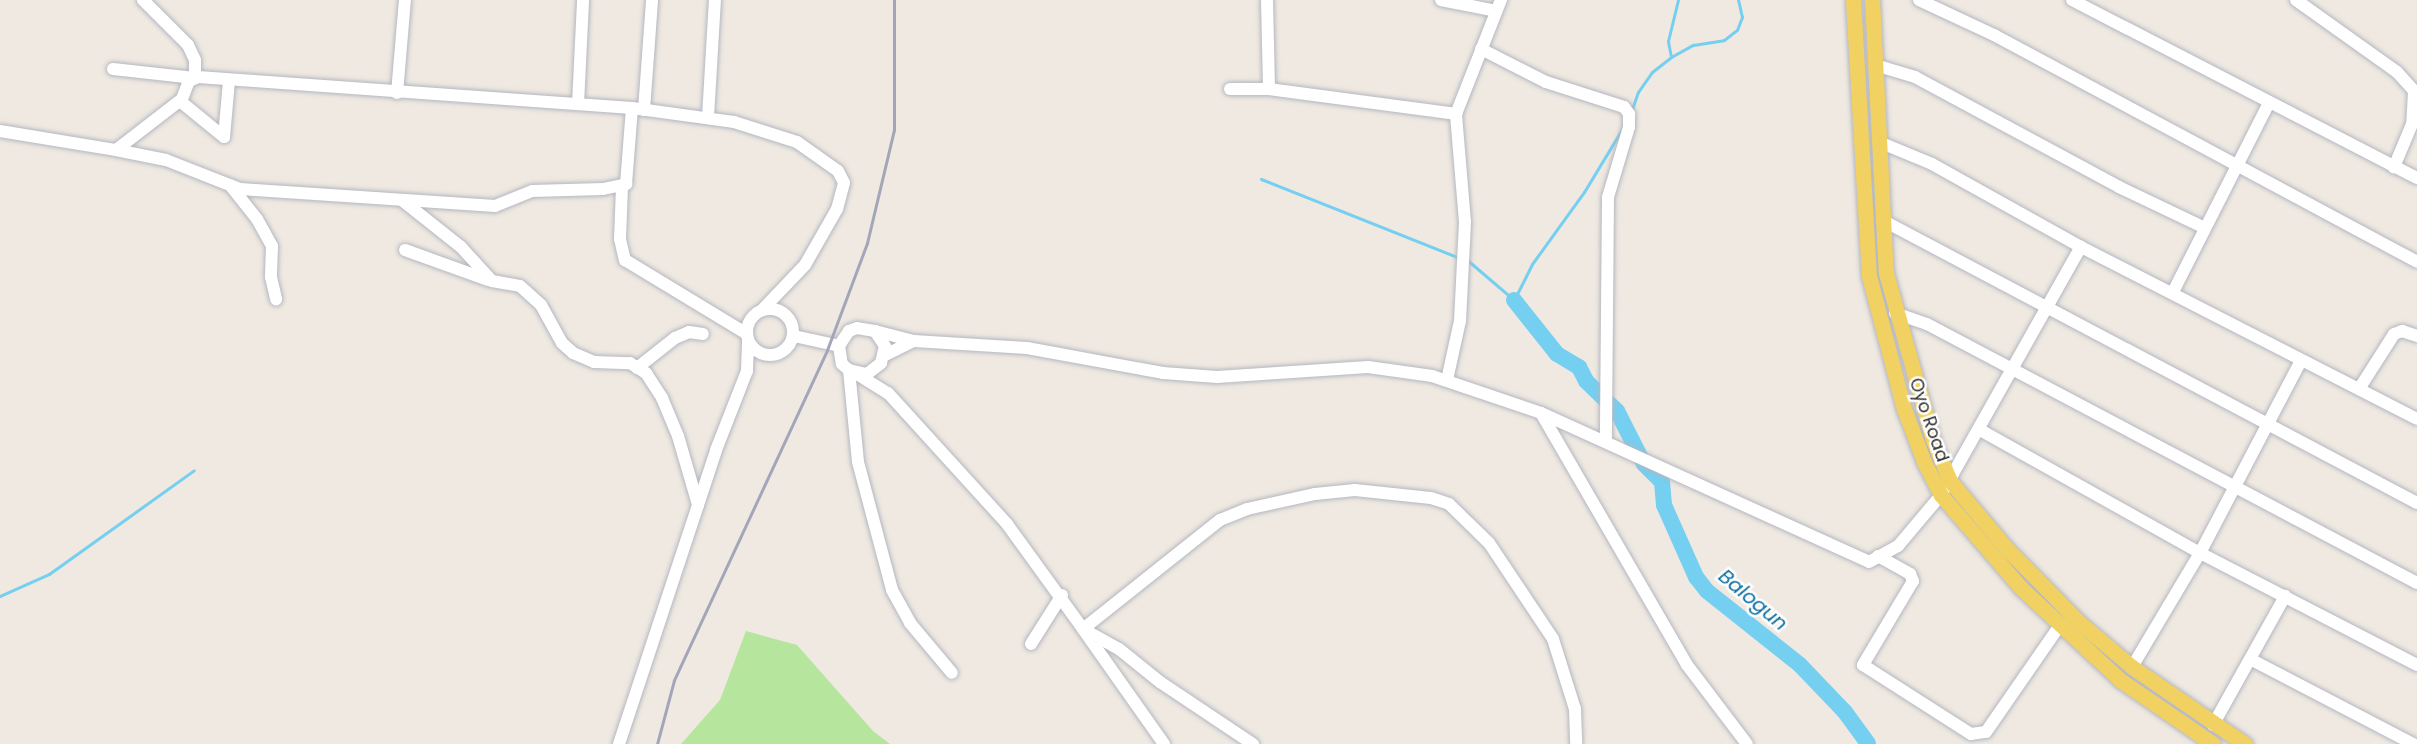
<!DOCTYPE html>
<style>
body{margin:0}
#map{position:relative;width:2417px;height:744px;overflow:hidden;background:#efe9e1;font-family:Poppins,sans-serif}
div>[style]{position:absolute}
.green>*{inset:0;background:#b6e59e}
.stream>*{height:3px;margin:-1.5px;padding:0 1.5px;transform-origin:1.5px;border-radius:1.5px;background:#75cff0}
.river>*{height:16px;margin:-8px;padding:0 8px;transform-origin:8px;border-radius:8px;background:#75cff0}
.roads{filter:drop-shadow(0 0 2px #b4b7c1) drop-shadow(0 0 2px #b4b7c1)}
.minor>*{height:12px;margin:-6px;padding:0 6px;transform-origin:6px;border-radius:6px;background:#fff}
.minor>.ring{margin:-6px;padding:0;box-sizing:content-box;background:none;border:12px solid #fff;border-radius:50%}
.major>*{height:15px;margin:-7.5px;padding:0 7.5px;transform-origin:7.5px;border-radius:7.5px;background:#f2d163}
.rail>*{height:3px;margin:-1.5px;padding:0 1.5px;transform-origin:1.5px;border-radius:1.5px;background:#a3a6b8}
span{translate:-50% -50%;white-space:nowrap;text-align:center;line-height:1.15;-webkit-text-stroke:5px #fff;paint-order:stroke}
.street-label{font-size:18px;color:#2e2e2e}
.water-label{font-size:20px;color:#0d6fa3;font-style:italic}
</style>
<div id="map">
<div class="green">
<i style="clip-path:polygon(746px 631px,797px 645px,873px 731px,890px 744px,681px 744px,720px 700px)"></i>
</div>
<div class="stream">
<i style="left:1671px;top:57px;width:16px;rotate:-101deg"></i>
<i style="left:1668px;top:41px;width:42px;rotate:-76.3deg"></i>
<i style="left:1631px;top:112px;width:21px;rotate:-71deg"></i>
<i style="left:1638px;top:92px;width:24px;rotate:-55deg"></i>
<i style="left:1652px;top:72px;width:24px;rotate:-38deg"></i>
<i style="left:1671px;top:57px;width:25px;rotate:-29deg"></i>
<i style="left:1693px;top:45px;width:31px;rotate:-9deg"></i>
<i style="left:1724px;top:40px;width:16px;rotate:-38deg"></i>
<i style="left:1737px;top:30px;width:14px;rotate:-69deg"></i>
<i style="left:1742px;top:17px;width:17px;rotate:-103deg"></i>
<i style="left:1261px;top:179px;width:214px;rotate:21.7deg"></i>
<i style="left:1466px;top:259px;width:63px;rotate:40.5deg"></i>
<i style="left:1514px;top:300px;width:40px;rotate:-63.4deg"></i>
<i style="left:1532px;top:264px;width:89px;rotate:-54.2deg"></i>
<i style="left:1584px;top:192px;width:77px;rotate:-58.8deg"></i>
<i style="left:0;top:596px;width:54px;rotate:-24.2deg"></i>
<i style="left:49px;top:574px;width:178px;rotate:-35.6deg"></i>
</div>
<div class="river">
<i style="left:1514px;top:300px;width:69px;rotate:51.5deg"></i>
<i style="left:1557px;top:354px;width:26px;rotate:31deg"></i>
<i style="left:1579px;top:367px;width:16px;rotate:63deg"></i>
<i style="left:1586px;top:381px;width:43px;rotate:44.1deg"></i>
<i style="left:1617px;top:411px;width:59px;rotate:63deg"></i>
<i style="left:1644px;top:464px;width:25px;rotate:45deg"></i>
<i style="left:1662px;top:482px;width:23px;rotate:85deg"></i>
<i style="left:1664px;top:505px;width:79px;rotate:66deg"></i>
<i style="left:1696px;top:577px;width:18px;rotate:52deg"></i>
<i style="left:1707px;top:591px;width:119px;rotate:38.5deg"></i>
<i style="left:1800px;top:665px;width:65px;rotate:46.2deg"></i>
<i style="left:1845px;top:712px;width:39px;rotate:54deg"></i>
</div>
<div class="roads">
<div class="minor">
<i style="left:1267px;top:0;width:89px;rotate:88.7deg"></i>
<i style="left:1441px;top:0;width:56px;rotate:11.3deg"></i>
<i style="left:1919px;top:0;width:83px;rotate:25deg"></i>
<i style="left:1994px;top:35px;width:480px;rotate:28.2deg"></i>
<i style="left:2072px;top:0;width:388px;rotate:27.3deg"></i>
<i style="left:2296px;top:0;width:124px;rotate:35.5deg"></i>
<i style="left:2397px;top:72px;width:25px;rotate:48deg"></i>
<i style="left:2414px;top:91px;width:33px;rotate:93deg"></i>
<i style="left:2412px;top:124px;width:47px;rotate:112.7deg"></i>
<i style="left:1481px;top:49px;width:73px;rotate:26.9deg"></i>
<i style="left:1546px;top:82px;width:82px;rotate:17.8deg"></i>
<i style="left:1624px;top:107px;width:9px;rotate:54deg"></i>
<i style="left:1629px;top:114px;width:13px;rotate:90deg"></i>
<i style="left:1629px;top:127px;width:73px;rotate:106.7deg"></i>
<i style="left:1608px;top:197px;width:245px;rotate:90.5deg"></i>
<i style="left:1875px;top:65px;width:42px;rotate:16.7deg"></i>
<i style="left:1915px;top:77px;width:232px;rotate:28.3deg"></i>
<i style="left:2119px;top:187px;width:95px;rotate:25.5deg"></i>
<i style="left:113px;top:69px;width:82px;rotate:6.3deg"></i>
<i style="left:195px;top:78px;width:18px;rotate:-90deg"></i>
<i style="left:195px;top:60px;width:17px;rotate:-115deg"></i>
<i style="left:188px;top:45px;width:64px;rotate:-135deg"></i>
<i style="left:1230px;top:89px;width:39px"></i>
<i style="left:1269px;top:89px;width:189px;rotate:7.6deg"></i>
<i style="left:397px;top:93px;width:93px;rotate:-85.1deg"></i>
<i style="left:180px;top:101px;width:57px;rotate:39.3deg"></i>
<i style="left:224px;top:137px;width:56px;rotate:-84.9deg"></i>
<i style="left:578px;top:104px;width:104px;rotate:-87.2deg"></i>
<i style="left:644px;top:110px;width:110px;rotate:-85.8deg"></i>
<i style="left:708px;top:117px;width:117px;rotate:-86.6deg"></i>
<i style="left:0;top:131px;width:118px;rotate:9.3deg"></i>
<i style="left:116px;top:150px;width:83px;rotate:-37.7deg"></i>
<i style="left:182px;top:99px;width:19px;rotate:-69deg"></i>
<i style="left:189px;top:81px;width:10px;rotate:-24deg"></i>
<i style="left:198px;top:77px;width:435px;rotate:4.1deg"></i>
<i style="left:632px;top:108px;width:103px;rotate:7.8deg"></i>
<i style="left:734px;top:122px;width:66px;rotate:17.6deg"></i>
<i style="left:797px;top:142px;width:50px;rotate:35.3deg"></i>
<i style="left:838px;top:171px;width:13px;rotate:63deg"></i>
<i style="left:844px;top:183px;width:27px;rotate:105deg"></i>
<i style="left:837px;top:209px;width:64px;rotate:119.7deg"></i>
<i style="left:805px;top:265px;width:62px;rotate:133.7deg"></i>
<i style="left:1879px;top:142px;width:57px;rotate:22.5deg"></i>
<i style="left:1932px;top:164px;width:171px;rotate:29.1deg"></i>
<i style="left:2081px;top:247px;width:377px;rotate:27.1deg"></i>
<i style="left:116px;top:150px;width:51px;rotate:11.3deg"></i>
<i style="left:166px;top:160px;width:79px;rotate:21.4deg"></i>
<i style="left:240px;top:189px;width:256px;rotate:3.8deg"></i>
<i style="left:495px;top:206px;width:40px;rotate:-22deg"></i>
<i style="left:532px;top:191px;width:71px;rotate:-1.6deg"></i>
<i style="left:603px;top:189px;width:24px;rotate:-12deg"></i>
<i style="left:626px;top:184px;width:76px;rotate:-85.5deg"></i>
<i style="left:230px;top:185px;width:43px;rotate:51.5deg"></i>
<i style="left:257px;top:219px;width:31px;rotate:61deg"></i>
<i style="left:272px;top:246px;width:31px;rotate:92deg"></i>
<i style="left:271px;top:277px;width:23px;rotate:77deg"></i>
<i style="left:622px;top:187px;width:52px;rotate:92.2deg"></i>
<i style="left:620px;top:239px;width:22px;rotate:77deg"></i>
<i style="left:625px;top:260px;width:143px;rotate:31.2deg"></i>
<i style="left:403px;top:201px;width:74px;rotate:38.4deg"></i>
<i style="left:461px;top:247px;width:46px;rotate:47.6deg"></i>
<i style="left:492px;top:281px;width:28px;rotate:10deg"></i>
<i style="left:520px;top:286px;width:28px;rotate:42deg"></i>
<i style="left:541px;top:305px;width:43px;rotate:61.1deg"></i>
<i style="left:562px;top:343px;width:15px;rotate:42deg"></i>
<i style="left:573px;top:353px;width:23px;rotate:23deg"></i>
<i style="left:594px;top:362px;width:36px;rotate:2deg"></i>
<i style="left:630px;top:363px;width:19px;rotate:32deg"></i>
<i style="left:646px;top:373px;width:30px;rotate:57deg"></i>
<i style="left:662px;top:398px;width:41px;rotate:67.2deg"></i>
<i style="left:678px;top:436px;width:72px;rotate:73.8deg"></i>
<i style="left:1882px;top:220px;width:605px;rotate:27.88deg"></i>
<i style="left:405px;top:250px;width:88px;rotate:19.9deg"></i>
<i style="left:2173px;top:292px;width:210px;rotate:-63.1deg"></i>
<i class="ring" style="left:747px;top:309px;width:34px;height:34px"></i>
<i style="left:1895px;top:313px;width:34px;rotate:19deg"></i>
<i style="left:1927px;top:324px;width:554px;rotate:27.86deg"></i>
<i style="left:875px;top:331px;width:40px;rotate:14.4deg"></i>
<i style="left:914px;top:341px;width:113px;rotate:3.5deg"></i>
<i style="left:1027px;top:348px;width:138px;rotate:10.4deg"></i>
<i style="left:1163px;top:373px;width:54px;rotate:4.2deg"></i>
<i style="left:1217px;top:377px;width:151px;rotate:-3.8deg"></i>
<i style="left:1368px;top:367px;width:65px;rotate:8deg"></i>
<i style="left:1432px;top:376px;width:115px;rotate:18.7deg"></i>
<i style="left:1541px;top:413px;width:360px;rotate:24.4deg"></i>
<i style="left:1869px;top:562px;width:33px;rotate:-29deg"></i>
<i style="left:1898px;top:546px;width:67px;rotate:-49.9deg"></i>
<i style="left:1941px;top:495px;width:285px;rotate:-60.6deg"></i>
<i style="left:794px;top:336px;width:46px;rotate:12.5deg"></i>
<i style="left:885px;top:355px;width:32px;rotate:-26deg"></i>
<i style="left:637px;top:368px;width:48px;rotate:-38.3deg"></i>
<i style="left:675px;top:338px;width:15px;rotate:-23deg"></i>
<i style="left:689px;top:332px;width:14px;rotate:8deg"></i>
<i style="left:849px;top:370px;width:18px;rotate:13deg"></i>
<i style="left:867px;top:374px;width:18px;rotate:-38deg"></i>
<i style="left:881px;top:363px;width:17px;rotate:-77deg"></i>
<i style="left:885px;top:346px;width:18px;rotate:-124deg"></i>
<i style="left:875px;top:331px;width:18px;rotate:-171deg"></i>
<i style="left:857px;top:328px;width:9px;rotate:159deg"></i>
<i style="left:849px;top:331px;width:18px;rotate:124deg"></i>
<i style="left:839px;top:346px;width:18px;rotate:81deg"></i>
<i style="left:842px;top:364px;width:9px;rotate:41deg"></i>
<i style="left:849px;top:370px;width:92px;rotate:84.4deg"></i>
<i style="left:858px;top:462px;width:132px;rotate:75.1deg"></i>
<i style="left:892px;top:590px;width:38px;rotate:61deg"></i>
<i style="left:910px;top:623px;width:65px;rotate:50deg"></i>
<i style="left:857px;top:374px;width:36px;rotate:32deg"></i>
<i style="left:888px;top:393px;width:177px;rotate:47.7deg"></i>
<i style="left:1007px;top:524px;width:130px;rotate:54.1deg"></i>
<i style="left:1083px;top:629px;width:41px;rotate:29.1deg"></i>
<i style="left:1119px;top:649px;width:53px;rotate:38.8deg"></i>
<i style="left:1160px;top:682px;width:112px;rotate:33.7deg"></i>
<i style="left:1447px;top:380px;width:60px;rotate:-77.6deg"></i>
<i style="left:1460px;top:321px;width:99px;rotate:-87.1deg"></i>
<i style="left:1465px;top:222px;width:108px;rotate:-94.8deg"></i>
<i style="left:1456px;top:114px;width:123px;rotate:-68.5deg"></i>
<i style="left:2359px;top:389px;width:65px;rotate:-57.5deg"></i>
<i style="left:2394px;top:334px;width:9px;rotate:-21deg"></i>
<i style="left:2402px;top:331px;width:16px;rotate:18deg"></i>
<i style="left:1541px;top:413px;width:291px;rotate:59.9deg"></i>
<i style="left:1687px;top:665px;width:99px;rotate:52.8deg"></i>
<i style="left:1980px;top:430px;width:252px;rotate:29.2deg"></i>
<i style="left:2200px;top:553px;width:244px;rotate:27.3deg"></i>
<i style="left:1878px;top:556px;width:37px;rotate:29deg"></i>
<i style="left:1910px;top:574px;width:8px;rotate:67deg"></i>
<i style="left:1913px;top:581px;width:98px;rotate:120.8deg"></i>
<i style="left:1863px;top:665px;width:128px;rotate:32.6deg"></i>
<i style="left:1971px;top:734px;width:15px;rotate:-8deg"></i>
<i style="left:1986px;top:732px;width:130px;rotate:-55.3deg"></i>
<i style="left:1031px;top:644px;width:58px;rotate:-57.7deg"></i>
<i style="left:2250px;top:659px;width:184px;rotate:27.5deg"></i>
<i style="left:2132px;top:667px;width:133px;rotate:-59.2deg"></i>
<i style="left:2200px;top:553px;width:217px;rotate:-62.3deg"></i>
<i style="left:2213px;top:725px;width:148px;rotate:-60.8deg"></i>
<i style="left:619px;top:744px;width:310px;rotate:-71.7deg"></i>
<i style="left:716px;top:450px;width:85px;rotate:-68.6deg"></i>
<i style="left:747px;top:371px;width:31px;rotate:-88deg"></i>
<i style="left:1164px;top:744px;width:141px;rotate:-125.2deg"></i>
<i style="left:1083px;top:629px;width:175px;rotate:-38.5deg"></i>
<i style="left:1220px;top:520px;width:29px;rotate:-22deg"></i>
<i style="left:1247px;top:509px;width:70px;rotate:-12.4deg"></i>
<i style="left:1315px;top:494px;width:40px;rotate:-5.7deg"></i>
<i style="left:1355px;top:490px;width:76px;rotate:6deg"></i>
<i style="left:1431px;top:498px;width:19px;rotate:18deg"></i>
<i style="left:1449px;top:504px;width:56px;rotate:44.3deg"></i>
<i style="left:1489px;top:543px;width:115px;rotate:56.3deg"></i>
<i style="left:1553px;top:639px;width:73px;rotate:72.6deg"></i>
<i style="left:1575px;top:709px;width:35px;rotate:88deg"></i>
</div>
<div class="major">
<i style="left:1853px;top:0;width:276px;rotate:86.7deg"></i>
<i style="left:1869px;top:276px;width:138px;rotate:75.3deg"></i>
<i style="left:1904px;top:409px;width:57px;rotate:69.3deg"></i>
<i style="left:1924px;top:462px;width:37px;rotate:63deg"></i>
<i style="left:1941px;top:495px;width:121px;rotate:49.3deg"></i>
<i style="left:2020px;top:587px;width:137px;rotate:42.9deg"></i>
<i style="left:2120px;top:680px;width:113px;rotate:34.5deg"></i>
<i style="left:1872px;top:0;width:273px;rotate:87.1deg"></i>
<i style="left:1886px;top:273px;width:173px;rotate:74.3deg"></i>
<i style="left:1933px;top:440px;width:44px;rotate:67.5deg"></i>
<i style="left:1950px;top:481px;width:90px;rotate:50deg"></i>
<i style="left:2008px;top:550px;width:103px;rotate:45.4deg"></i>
<i style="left:2080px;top:623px;width:68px;rotate:40.2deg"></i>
<i style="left:2132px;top:667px;width:137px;rotate:34.3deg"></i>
</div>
</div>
<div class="rail">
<i style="left:657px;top:744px;width:66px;rotate:-75.1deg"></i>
<i style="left:674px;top:680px;width:364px;rotate:-65.1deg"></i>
<i style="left:827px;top:350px;width:114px;rotate:-69.5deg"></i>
<i style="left:867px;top:243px;width:116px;rotate:-76.6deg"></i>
<i style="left:894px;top:130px;width:130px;rotate:-90deg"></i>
</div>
<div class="street-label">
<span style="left:1929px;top:420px;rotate:71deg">Oyo Road</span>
</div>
<div class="water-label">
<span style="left:1753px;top:600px;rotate:40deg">Balogun</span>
</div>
</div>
